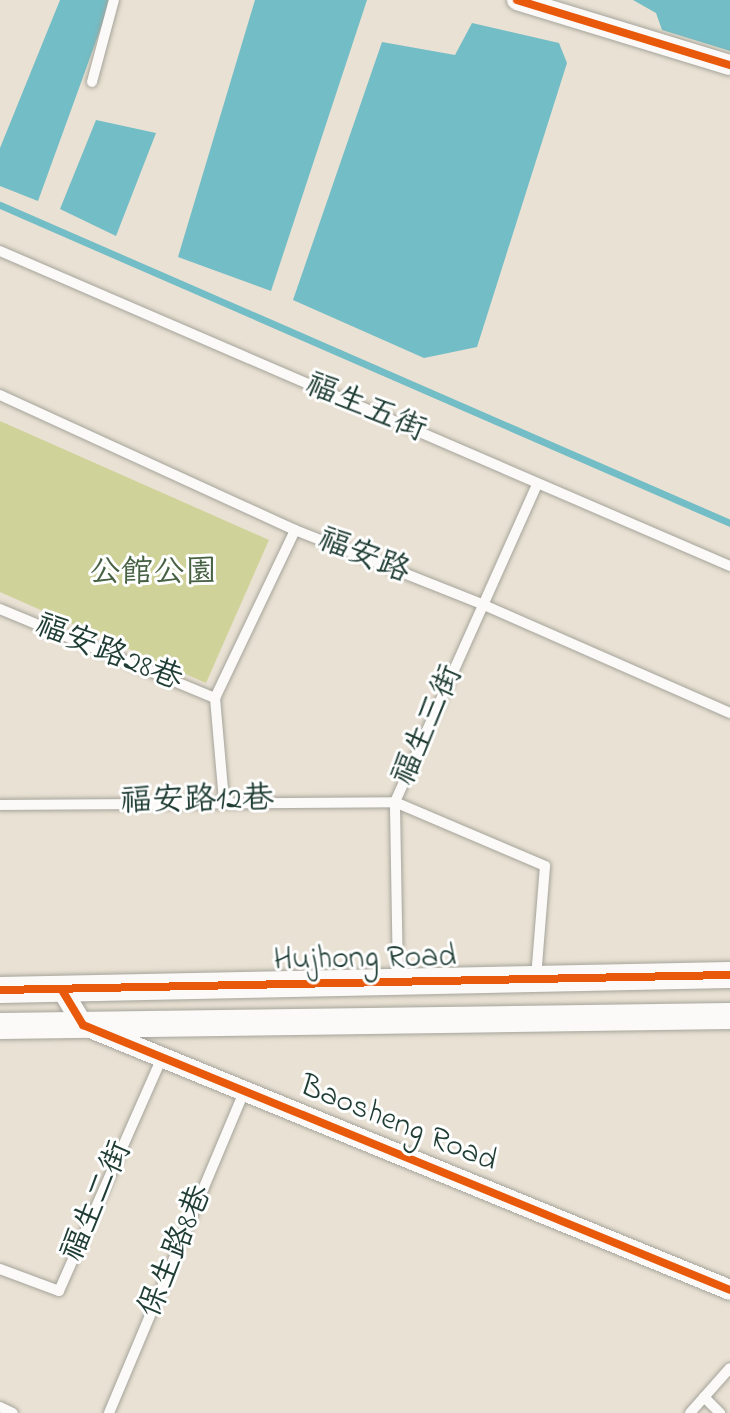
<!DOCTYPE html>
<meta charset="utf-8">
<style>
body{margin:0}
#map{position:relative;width:730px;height:1413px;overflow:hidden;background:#e9e1d3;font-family:"Indie Flower","LXGW WenKai TC",sans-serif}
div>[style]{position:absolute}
.green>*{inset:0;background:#d0d399}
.water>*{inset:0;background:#73bdc6}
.stream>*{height:7px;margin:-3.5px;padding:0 3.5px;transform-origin:3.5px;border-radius:3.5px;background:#73bdc6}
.roads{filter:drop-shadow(0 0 2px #a5a49b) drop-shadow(0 0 2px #a5a49b)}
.service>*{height:10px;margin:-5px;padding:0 5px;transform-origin:5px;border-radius:5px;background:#fcfaf8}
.minor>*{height:20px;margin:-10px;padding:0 10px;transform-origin:10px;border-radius:10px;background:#fcfaf8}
.tertiary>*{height:26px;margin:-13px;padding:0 13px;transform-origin:13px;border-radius:13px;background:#fcfaf8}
.cycleway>*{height:8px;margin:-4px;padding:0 4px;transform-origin:4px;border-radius:4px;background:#e8590c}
span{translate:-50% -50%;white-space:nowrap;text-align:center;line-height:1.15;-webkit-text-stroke:6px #fff;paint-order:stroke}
.street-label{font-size:32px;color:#1f3d34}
.park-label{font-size:32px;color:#466042}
</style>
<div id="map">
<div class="green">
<i style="clip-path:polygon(0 421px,269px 540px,206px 683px,0 592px)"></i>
</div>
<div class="water">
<i style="clip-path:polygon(60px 0,111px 0,38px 201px,0 186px,0 148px)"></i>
<i style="clip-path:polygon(255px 0,367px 0,271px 291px,178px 257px)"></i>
<i style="clip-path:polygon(633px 0,730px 0,730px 51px,662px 30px,656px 13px)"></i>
<i style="clip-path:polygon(472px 23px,559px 43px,567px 63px,477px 347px,424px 358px,293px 300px,382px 42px,455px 55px)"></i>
<i style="clip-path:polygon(96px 120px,156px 133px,116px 236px,60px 209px)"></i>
</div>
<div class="stream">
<i style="left:0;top:205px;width:796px;rotate:23.54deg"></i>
</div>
<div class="roads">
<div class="service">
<i style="left:92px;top:82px;width:85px;rotate:-75deg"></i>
<i style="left:0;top:251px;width:795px;rotate:23.34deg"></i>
<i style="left:0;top:395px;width:324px;rotate:24.6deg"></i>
<i style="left:295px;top:530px;width:203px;rotate:21.6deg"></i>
<i style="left:484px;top:605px;width:269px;rotate:23.7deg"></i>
<i style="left:0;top:609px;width:233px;rotate:22.5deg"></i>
<i style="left:224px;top:801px;width:103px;rotate:-95deg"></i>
<i style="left:215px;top:698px;width:186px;rotate:-64.5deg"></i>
<i style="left:0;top:805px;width:395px;rotate:-0.4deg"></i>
<i style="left:395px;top:802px;width:163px;rotate:23.1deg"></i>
<i style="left:545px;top:866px;width:112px;rotate:94.6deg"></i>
<i style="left:398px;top:979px;width:177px;rotate:-91deg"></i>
<i style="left:395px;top:802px;width:348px;rotate:-65.9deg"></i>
<i style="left:0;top:1269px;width:63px;rotate:20.4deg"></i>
<i style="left:59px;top:1291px;width:256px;rotate:-66.2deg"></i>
<i style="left:704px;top:1397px;width:23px;rotate:45deg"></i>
<i style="left:0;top:1407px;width:14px;rotate:25deg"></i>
<i style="left:109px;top:1413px;width:350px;rotate:-67.2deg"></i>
<i style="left:690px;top:1413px;width:60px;rotate:-48.4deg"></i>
</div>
<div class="minor">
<i style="left:517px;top:0;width:223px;rotate:17deg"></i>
<i style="left:62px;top:990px;width:41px;rotate:59deg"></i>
<i style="left:83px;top:1025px;width:699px;rotate:22.27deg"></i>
</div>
<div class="tertiary">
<i style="left:0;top:990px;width:730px;rotate:-1.18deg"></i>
<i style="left:0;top:1026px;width:730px;rotate:-0.78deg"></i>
</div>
</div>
<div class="cycleway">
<i style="left:517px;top:0;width:223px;rotate:17deg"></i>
<i style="left:0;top:990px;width:730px;rotate:-1.18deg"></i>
<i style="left:62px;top:990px;width:41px;rotate:59deg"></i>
<i style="left:83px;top:1025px;width:699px;rotate:22.27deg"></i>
</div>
<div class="street-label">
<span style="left:365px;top:409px;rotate:23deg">福生五街</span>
<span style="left:363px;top:557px;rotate:22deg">福安路</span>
<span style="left:108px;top:654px;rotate:22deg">福安路28巷</span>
<span style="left:429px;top:726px;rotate:-66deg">福生三街</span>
<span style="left:197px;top:802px;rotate:-1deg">福安路12巷</span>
<span style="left:365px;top:960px;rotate:-1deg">Hujhong Road</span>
<span style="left:398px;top:1125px;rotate:22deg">Baosheng Road</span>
<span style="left:98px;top:1202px;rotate:-66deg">福生二街</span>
<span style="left:177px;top:1252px;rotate:-67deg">保生路8巷</span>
</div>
<div class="park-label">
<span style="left:153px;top:574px">公館公園</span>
</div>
</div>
